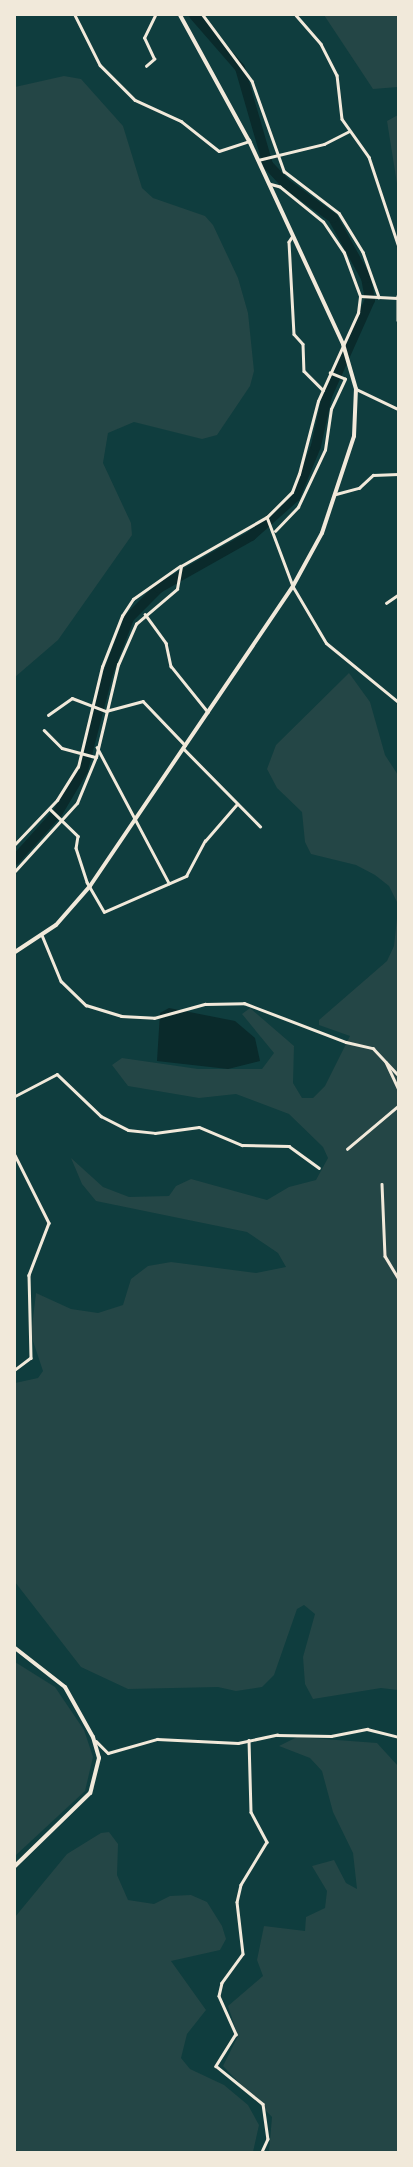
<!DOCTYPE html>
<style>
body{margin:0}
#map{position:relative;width:413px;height:2167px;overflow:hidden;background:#0f3d3e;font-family:Barlow,sans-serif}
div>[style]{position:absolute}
.green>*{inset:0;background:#244646}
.water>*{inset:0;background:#0a2a2b}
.river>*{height:10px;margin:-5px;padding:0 5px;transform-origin:5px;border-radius:5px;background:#0a2a2b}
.minor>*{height:2.5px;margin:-1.25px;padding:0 1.25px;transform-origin:1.25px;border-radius:1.25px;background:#f1e9da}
.tertiary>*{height:3px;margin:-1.5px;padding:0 1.5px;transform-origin:1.5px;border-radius:1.5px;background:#f1e9da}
.primary>*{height:4px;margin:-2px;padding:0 2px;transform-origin:2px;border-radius:2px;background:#f1e9da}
span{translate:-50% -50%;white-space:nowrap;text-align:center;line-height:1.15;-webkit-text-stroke:5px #f1e9da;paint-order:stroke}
.frame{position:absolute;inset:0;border:16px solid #f1e9da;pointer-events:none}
</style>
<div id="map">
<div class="green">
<i style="clip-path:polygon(324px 15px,398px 15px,398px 87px,373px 89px)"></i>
<i style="clip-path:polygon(64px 76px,81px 79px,123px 126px,142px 188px,153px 198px,205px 216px,213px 225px,238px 278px,248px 313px,254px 371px,250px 386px,217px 435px,202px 439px,134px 422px,108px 433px,103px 463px,131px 523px,132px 535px,58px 640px,15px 677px,15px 87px)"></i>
<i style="clip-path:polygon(398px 115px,398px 190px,387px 121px)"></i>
<i style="clip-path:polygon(349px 673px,370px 702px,385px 755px,398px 775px,398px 904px,389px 886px,375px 875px,356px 865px,311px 854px,305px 842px,302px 812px,277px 788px,267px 769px,276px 745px)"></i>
<i style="clip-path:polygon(398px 909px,398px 1690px,381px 1688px,313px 1699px,305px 1684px,303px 1657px,315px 1614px,304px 1605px,297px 1609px,274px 1675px,262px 1687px,236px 1691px,218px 1687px,128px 1689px,81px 1667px,15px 1582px,15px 1383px,38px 1378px,43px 1371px,31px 1335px,36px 1293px,71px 1309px,98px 1313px,123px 1305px,131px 1279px,148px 1266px,171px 1262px,256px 1273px,286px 1267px,278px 1253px,247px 1232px,96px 1201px,82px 1184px,71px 1158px,103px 1187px,129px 1197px,169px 1196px,176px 1186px,191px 1179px,267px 1200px,289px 1187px,316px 1180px,328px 1158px,323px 1147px,289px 1114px,236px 1094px,199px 1098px,128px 1086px,112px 1065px,122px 1058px,198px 1069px,262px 1069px,274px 1053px,242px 1014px,250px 1008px,294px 1046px,293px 1083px,302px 1098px,313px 1098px,325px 1086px,350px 1036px,319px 1025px,319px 1020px,387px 961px,394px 946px)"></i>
<i style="clip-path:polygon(15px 1662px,55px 1687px,84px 1730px,93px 1757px,85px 1791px,15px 1856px)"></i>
<i style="clip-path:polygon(297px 1737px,377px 1743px,398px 1766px,398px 2152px,269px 2152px,272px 2117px,223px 2066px,238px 2036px,228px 2006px,263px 1976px,257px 1960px,264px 1926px,305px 1931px,306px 1917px,325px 1908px,327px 1891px,312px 1866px,334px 1860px,346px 1883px,357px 1889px,353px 1853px,333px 1812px,322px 1771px,310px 1758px,279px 1746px)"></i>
<i style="clip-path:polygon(109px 1832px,118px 1844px,117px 1875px,128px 1900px,154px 1904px,170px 1896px,191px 1895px,207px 1902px,222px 1926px,226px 1939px,220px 1950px,171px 1961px,206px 2010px,187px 2034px,181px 2058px,190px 2069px,224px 2085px,248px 2105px,259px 2125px,253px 2152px,15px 2152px,15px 1917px,67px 1854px,101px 1833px)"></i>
</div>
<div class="water">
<i style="clip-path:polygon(169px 1008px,235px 1021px,255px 1038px,260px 1061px,228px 1069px,157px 1061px,160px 1013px)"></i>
</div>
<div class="river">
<i style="left:15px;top:860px;width:64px;rotate:-48.1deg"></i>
<i style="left:58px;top:812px;width:49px;rotate:-59.2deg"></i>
<i style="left:83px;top:770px;width:100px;rotate:-75.5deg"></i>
<i style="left:108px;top:673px;width:59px;rotate:-69.1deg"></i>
<i style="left:129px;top:618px;width:42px;rotate:-45deg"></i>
<i style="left:159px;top:588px;width:106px;rotate:-29.5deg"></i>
<i style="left:251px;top:536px;width:59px;rotate:-41.6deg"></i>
<i style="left:295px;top:497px;width:55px;rotate:-67.6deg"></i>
<i style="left:316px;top:446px;width:51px;rotate:-77.6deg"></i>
<i style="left:327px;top:396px;width:105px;rotate:-65.9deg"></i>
<i style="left:370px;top:300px;width:22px;rotate:-100deg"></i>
<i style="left:366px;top:278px;width:68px;rotate:-118.8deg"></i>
<i style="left:333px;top:218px;width:59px;rotate:-143.9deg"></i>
<i style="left:285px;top:183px;width:25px;rotate:-133deg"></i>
<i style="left:268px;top:165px;width:101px;rotate:-106.1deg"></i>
<i style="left:240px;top:68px;width:70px;rotate:-131deg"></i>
</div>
<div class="minor">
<i style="left:75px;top:15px;width:56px;rotate:63.4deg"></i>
<i style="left:100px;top:65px;width:49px;rotate:45deg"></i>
<i style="left:135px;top:100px;width:51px;rotate:24.5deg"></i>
<i style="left:181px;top:121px;width:48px;rotate:38.3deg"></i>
<i style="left:219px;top:151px;width:32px;rotate:-18deg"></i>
<i style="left:203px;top:15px;width:82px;rotate:53.4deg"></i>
<i style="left:252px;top:81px;width:96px;rotate:70.4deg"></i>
<i style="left:284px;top:171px;width:69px;rotate:37.4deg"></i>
<i style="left:339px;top:213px;width:46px;rotate:58.4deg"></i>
<i style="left:363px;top:252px;width:48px;rotate:70.4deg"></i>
<i style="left:296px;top:15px;width:38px;rotate:49deg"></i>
<i style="left:321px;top:44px;width:35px;rotate:63deg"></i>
<i style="left:337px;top:75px;width:44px;rotate:83.5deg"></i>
<i style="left:342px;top:119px;width:47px;rotate:54.6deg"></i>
<i style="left:369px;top:157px;width:92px;rotate:71.6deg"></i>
<i style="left:146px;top:66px;width:11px;rotate:-41deg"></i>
<i style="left:154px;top:59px;width:23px;rotate:-115deg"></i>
<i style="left:144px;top:38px;width:25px;rotate:-64deg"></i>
<i style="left:258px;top:160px;width:68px;rotate:-13.6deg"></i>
<i style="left:324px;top:144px;width:27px;rotate:-27deg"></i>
<i style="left:293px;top:236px;width:7px;rotate:124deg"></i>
<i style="left:289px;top:242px;width:92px;rotate:86.9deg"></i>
<i style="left:294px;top:334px;width:13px;rotate:48deg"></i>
<i style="left:303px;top:344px;width:27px;rotate:88deg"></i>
<i style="left:304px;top:371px;width:27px;rotate:45deg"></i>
<i style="left:360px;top:296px;width:37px;rotate:3deg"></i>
<i style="left:398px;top:296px;width:24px;rotate:90deg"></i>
<i style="left:356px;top:389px;width:47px;rotate:25.5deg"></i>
<i style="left:336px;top:494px;width:24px;rotate:-15deg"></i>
<i style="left:359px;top:488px;width:19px;rotate:-43deg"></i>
<i style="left:373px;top:475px;width:25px;rotate:-2deg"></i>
<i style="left:267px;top:517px;width:74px;rotate:69.4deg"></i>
<i style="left:275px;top:531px;width:33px;rotate:-46deg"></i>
<i style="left:298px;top:507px;width:63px;rotate:-64.7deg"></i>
<i style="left:325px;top:450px;width:41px;rotate:-81.7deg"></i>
<i style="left:331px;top:409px;width:33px;rotate:-65deg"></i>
<i style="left:345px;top:379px;width:16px;rotate:-158deg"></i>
<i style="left:386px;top:603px;width:14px;rotate:-34deg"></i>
<i style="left:145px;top:614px;width:36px;rotate:54deg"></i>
<i style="left:166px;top:643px;width:24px;rotate:78deg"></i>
<i style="left:171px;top:666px;width:59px;rotate:51.2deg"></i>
<i style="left:48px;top:715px;width:29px;rotate:-35deg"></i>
<i style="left:72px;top:698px;width:36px;rotate:21deg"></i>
<i style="left:106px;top:711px;width:38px;rotate:-15deg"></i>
<i style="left:143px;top:701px;width:61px;rotate:46.3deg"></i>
<i style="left:44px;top:730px;width:25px;rotate:45deg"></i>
<i style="left:62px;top:748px;width:35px;rotate:15deg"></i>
<i style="left:97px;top:747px;width:154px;rotate:62.1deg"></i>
<i style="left:183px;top:748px;width:110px;rotate:45.4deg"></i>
<i style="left:50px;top:809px;width:39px;rotate:44deg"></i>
<i style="left:78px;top:836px;width:12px;rotate:99deg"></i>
<i style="left:76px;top:848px;width:36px;rotate:72deg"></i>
<i style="left:87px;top:882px;width:34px;rotate:60deg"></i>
<i style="left:104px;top:912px;width:90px;rotate:-23.7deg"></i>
<i style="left:186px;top:876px;width:40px;rotate:-62deg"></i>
<i style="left:205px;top:841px;width:49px;rotate:-49.1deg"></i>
<i style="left:15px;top:844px;width:61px;rotate:-46.3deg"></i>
<i style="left:57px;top:800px;width:39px;rotate:-58deg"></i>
<i style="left:78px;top:767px;width:103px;rotate:-76.5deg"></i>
<i style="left:102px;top:667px;width:55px;rotate:-68.6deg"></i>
<i style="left:122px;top:616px;width:20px;rotate:-57deg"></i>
<i style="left:133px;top:599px;width:57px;rotate:-35.1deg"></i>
<i style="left:15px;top:871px;width:92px;rotate:-47.6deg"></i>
<i style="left:77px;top:803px;width:50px;rotate:-67.6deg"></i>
<i style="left:96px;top:757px;width:95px;rotate:-76.6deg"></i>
<i style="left:118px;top:665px;width:45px;rotate:-66.3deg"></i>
<i style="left:136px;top:624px;width:54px;rotate:-40.5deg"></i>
<i style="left:177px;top:589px;width:23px;rotate:-80deg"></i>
<i style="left:181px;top:566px;width:99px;rotate:-29.7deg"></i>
<i style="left:267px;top:517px;width:35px;rotate:-45deg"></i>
<i style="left:292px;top:492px;width:19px;rotate:-69deg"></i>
<i style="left:299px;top:474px;width:75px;rotate:-75.4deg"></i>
<i style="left:318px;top:401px;width:97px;rotate:-65.6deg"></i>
<i style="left:358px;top:313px;width:17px;rotate:-83deg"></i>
<i style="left:360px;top:296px;width:46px;rotate:-110.4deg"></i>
<i style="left:344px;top:253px;width:37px;rotate:-124deg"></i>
<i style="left:323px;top:222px;width:55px;rotate:-140.9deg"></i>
<i style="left:280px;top:187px;width:11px;rotate:-165deg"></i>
<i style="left:42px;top:935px;width:50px;rotate:67.6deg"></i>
<i style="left:61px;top:981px;width:35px;rotate:44deg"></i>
<i style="left:86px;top:1005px;width:37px;rotate:17deg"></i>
<i style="left:121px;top:1016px;width:33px;rotate:3deg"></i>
<i style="left:154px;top:1018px;width:53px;rotate:-15.4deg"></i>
<i style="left:205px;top:1004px;width:39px;rotate:-1deg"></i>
<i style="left:244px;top:1003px;width:109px;rotate:20.9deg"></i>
<i style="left:346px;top:1042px;width:28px;rotate:13deg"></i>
<i style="left:373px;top:1048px;width:37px;rotate:47deg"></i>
<i style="left:386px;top:1062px;width:29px;rotate:65deg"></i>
<i style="left:15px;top:1096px;width:47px;rotate:-27.6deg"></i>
<i style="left:57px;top:1074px;width:61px;rotate:43.7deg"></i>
<i style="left:101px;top:1116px;width:30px;rotate:27deg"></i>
<i style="left:128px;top:1130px;width:27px;rotate:6deg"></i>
<i style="left:155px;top:1133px;width:44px;rotate:-7.8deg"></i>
<i style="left:199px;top:1127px;width:47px;rotate:22.7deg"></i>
<i style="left:242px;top:1145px;width:47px;rotate:1.2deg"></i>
<i style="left:289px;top:1146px;width:37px;rotate:36deg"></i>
<i style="left:347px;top:1149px;width:67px;rotate:-40.1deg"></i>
<i style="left:15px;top:1155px;width:76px;rotate:63.4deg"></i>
<i style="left:49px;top:1223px;width:56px;rotate:111deg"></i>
<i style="left:29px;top:1275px;width:83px;rotate:88.6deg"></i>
<i style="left:31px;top:1358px;width:20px;rotate:143deg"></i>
<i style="left:382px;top:1184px;width:72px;rotate:87.6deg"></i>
<i style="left:385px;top:1256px;width:26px;rotate:59deg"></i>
<i style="left:249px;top:1740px;width:72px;rotate:88.4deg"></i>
<i style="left:251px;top:1812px;width:34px;rotate:62deg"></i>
<i style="left:267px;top:1842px;width:50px;rotate:121.2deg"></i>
<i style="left:241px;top:1885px;width:17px;rotate:103deg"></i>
<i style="left:237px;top:1902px;width:52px;rotate:83.4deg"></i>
<i style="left:243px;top:1954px;width:36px;rotate:126deg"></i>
<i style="left:222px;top:1983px;width:13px;rotate:103deg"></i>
<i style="left:219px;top:1996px;width:42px;rotate:65.9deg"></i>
<i style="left:236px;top:2034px;width:38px;rotate:122deg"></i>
<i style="left:216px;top:2066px;width:60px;rotate:39deg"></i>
<i style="left:263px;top:2104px;width:35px;rotate:82deg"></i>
<i style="left:268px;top:2139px;width:14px;rotate:115deg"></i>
<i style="left:96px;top:1741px;width:17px;rotate:45deg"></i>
<i style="left:108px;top:1753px;width:51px;rotate:-15.9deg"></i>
<i style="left:157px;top:1739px;width:81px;rotate:2.8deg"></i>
<i style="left:238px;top:1743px;width:40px;rotate:-12deg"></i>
<i style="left:277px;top:1735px;width:54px;rotate:1.1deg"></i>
<i style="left:331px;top:1736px;width:37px;rotate:-11deg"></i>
<i style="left:367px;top:1729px;width:32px;rotate:14deg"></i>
</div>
<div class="tertiary">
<i style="left:293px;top:587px;width:65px;rotate:59.5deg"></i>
<i style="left:326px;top:643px;width:93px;rotate:39.3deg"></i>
</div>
<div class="primary">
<i style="left:15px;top:952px;width:49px;rotate:-33.4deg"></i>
<i style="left:56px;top:925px;width:52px;rotate:-48.9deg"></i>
<i style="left:90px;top:886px;width:362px;rotate:-55.9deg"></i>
<i style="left:293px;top:586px;width:60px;rotate:-61.3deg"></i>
<i style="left:322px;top:533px;width:102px;rotate:-71.7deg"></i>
<i style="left:354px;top:436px;width:47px;rotate:-87.6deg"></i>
<i style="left:356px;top:389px;width:47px;rotate:-106.1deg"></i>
<i style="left:343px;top:344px;width:224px;rotate:-114.8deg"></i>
<i style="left:249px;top:141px;width:144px;rotate:-118.7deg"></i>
<i style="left:15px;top:1648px;width:63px;rotate:38deg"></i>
<i style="left:65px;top:1687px;width:57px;rotate:60.8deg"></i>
<i style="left:93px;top:1737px;width:22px;rotate:74deg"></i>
<i style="left:99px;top:1758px;width:36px;rotate:104deg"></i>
<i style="left:90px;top:1793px;width:105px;rotate:135.8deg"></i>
</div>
<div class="frame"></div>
</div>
